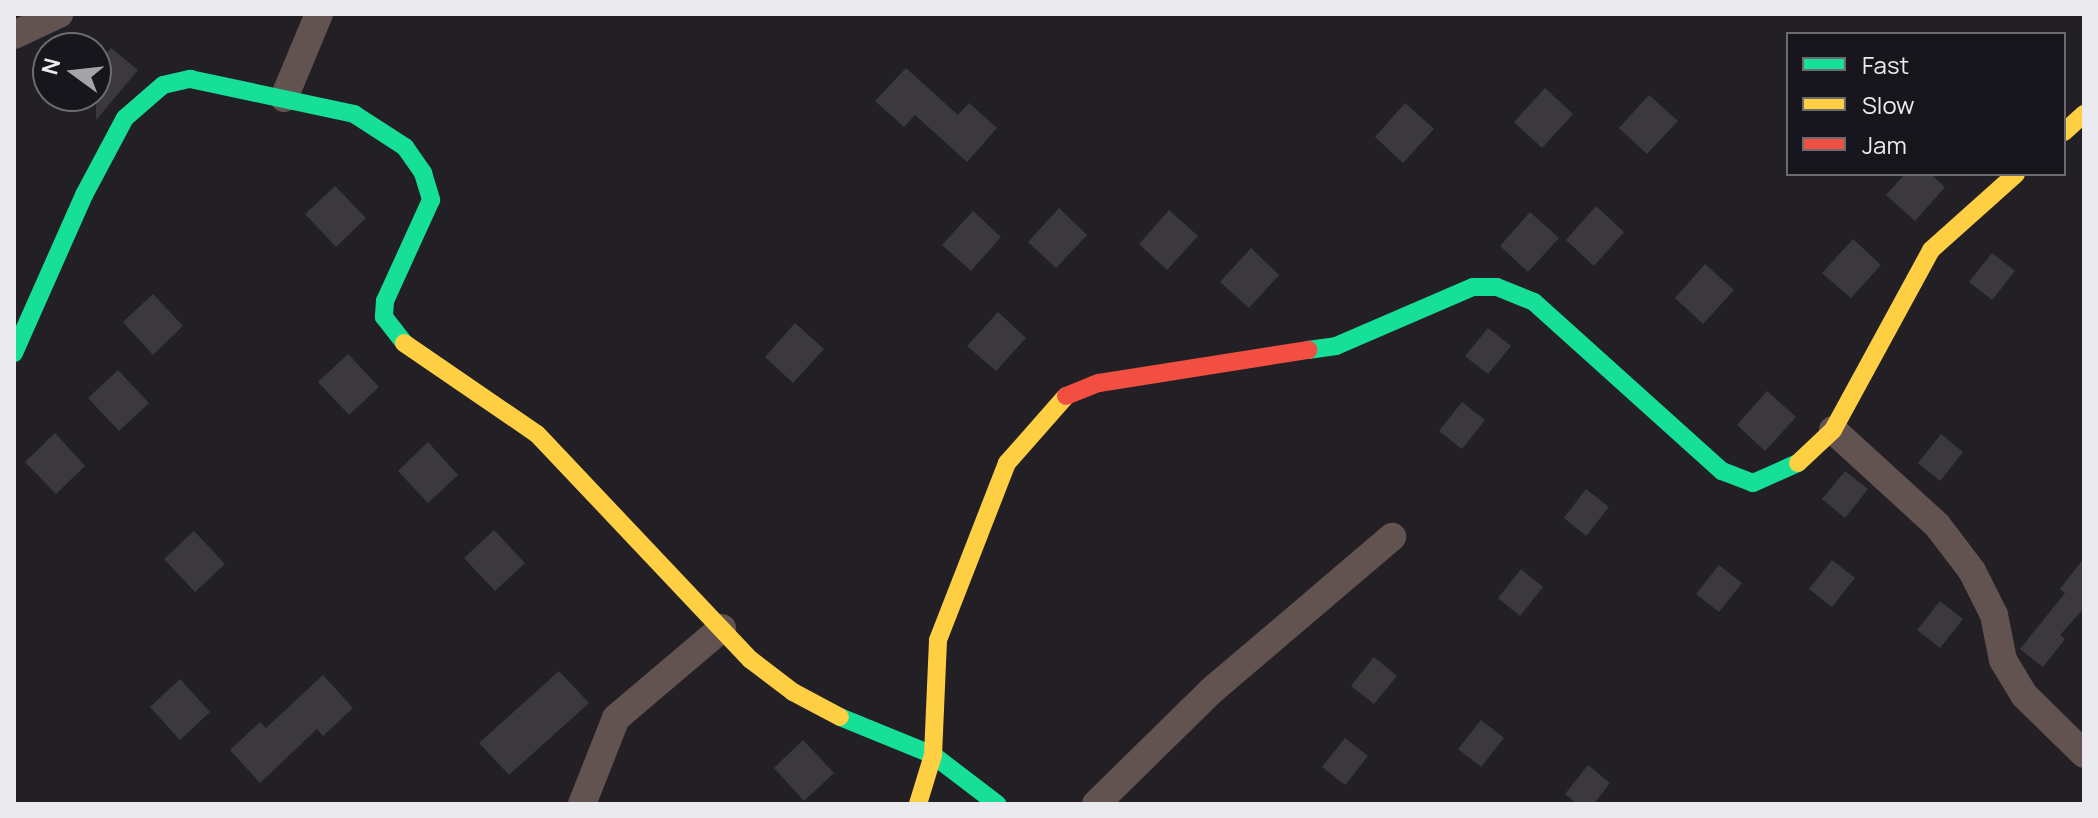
<!DOCTYPE html>
<style>
body{margin:0}
#map{position:relative;width:2098px;height:818px;overflow:hidden;background:#222024;font-family:Manrope,sans-serif}
div>[style]{position:absolute}
.building>*{inset:0;background:#3b393b}
.street>*{height:28px;margin:-14px;padding:0 14px;transform-origin:14px;border-radius:14px;background:#635350}
.fast>*{height:18px;margin:-9px;padding:0 9px;transform-origin:9px;border-radius:9px;background:#16e098}
.slow>*{height:18px;margin:-9px;padding:0 9px;transform-origin:9px;border-radius:9px;background:#ffcf43}
.jam>*{height:18px;margin:-9px;padding:0 9px;transform-origin:9px;border-radius:9px;background:#f24e42}
span{translate:-50% -50%;white-space:nowrap;text-align:center;line-height:1.15;-webkit-text-stroke:8px #17161c;paint-order:stroke}
.frame{position:absolute;inset:0;border:16px solid #ebeaee;pointer-events:none}
.legend{position:absolute;left:1786px;top:32px;width:280px;height:144px;box-sizing:border-box;background:#17161c;border:2px solid #6c6b70;margin:0;padding:10px 14px;list-style:none;font-size:24px;color:#ebeaee}
.legend li{display:flex;align-items:center;gap:16px;height:40px}
.legend b{width:40px;border:2px solid #6c6b70}
.north{position:absolute;left:32px;top:32px;width:80px;height:80px;box-sizing:border-box;background:#17161c;border:2px solid #6c6b70;border-radius:50%;rotate:285deg;font-size:22px;font-weight:700;line-height:32px;text-align:center;color:#ebeaee}
.north::after{content:'';display:block;margin:auto;width:28px;height:36px;background:#a5a3a7;clip-path:polygon(50% 0,100% 100%,50% 72%,0 100%)}
</style>
<div id="map">
<div class="building">
<i style="clip-path:polygon(111px 48px,138px 70px,96px 120px,96px 66px)"></i>
<i style="clip-path:polygon(906px 68px,958px 115px,969px 103px,997px 128px,967px 162px,915px 115px,904px 127px,875px 101px)"></i>
<i style="clip-path:polygon(1545px 88px,1573px 114px,1542px 148px,1514px 122px)"></i>
<i style="clip-path:polygon(1649px 95px,1678px 121px,1647px 154px,1619px 128px)"></i>
<i style="clip-path:polygon(1405px 103px,1434px 129px,1403px 163px,1375px 137px)"></i>
<i style="clip-path:polygon(1905px 174px,1931px 174px,1945px 187px,1915px 221px,1886px 195px)"></i>
<i style="clip-path:polygon(335px 186px,366px 218px,336px 247px,305px 214px)"></i>
<i style="clip-path:polygon(1596px 206px,1624px 232px,1594px 266px,1566px 240px)"></i>
<i style="clip-path:polygon(1059px 208px,1087px 235px,1056px 268px,1028px 242px)"></i>
<i style="clip-path:polygon(1169px 210px,1198px 236px,1167px 270px,1139px 244px)"></i>
<i style="clip-path:polygon(973px 211px,1001px 237px,971px 271px,942px 245px)"></i>
<i style="clip-path:polygon(1530px 212px,1559px 238px,1528px 272px,1500px 246px)"></i>
<i style="clip-path:polygon(1853px 239px,1881px 265px,1851px 298px,1822px 273px)"></i>
<i style="clip-path:polygon(1251px 248px,1279px 275px,1249px 308px,1220px 282px)"></i>
<i style="clip-path:polygon(1992px 253px,2015px 271px,1992px 300px,1969px 282px)"></i>
<i style="clip-path:polygon(1705px 264px,1734px 290px,1703px 324px,1675px 298px)"></i>
<i style="clip-path:polygon(153px 294px,183px 326px,153px 355px,123px 322px)"></i>
<i style="clip-path:polygon(998px 312px,1026px 338px,996px 371px,967px 346px)"></i>
<i style="clip-path:polygon(795px 323px,824px 349px,793px 383px,765px 357px)"></i>
<i style="clip-path:polygon(1488px 328px,1511px 346px,1488px 374px,1465px 356px)"></i>
<i style="clip-path:polygon(348px 354px,379px 387px,349px 415px,318px 382px)"></i>
<i style="clip-path:polygon(118px 370px,149px 403px,119px 431px,88px 398px)"></i>
<i style="clip-path:polygon(1767px 391px,1796px 417px,1765px 451px,1737px 425px)"></i>
<i style="clip-path:polygon(1462px 402px,1485px 420px,1462px 449px,1439px 431px)"></i>
<i style="clip-path:polygon(55px 433px,85px 466px,56px 494px,25px 462px)"></i>
<i style="clip-path:polygon(1941px 434px,1963px 452px,1940px 481px,1918px 463px)"></i>
<i style="clip-path:polygon(428px 442px,458px 475px,428px 503px,398px 471px)"></i>
<i style="clip-path:polygon(1845px 471px,1868px 489px,1845px 518px,1822px 499px)"></i>
<i style="clip-path:polygon(1586px 489px,1609px 507px,1586px 536px,1564px 518px)"></i>
<i style="clip-path:polygon(494px 530px,525px 563px,495px 591px,464px 558px)"></i>
<i style="clip-path:polygon(194px 531px,225px 564px,195px 592px,164px 559px)"></i>
<i style="clip-path:polygon(2084px 558px,2084px 608px,2060px 635px,2065px 639px,2043px 667px,2020px 649px,2065px 593px,2060px 589px)"></i>
<i style="clip-path:polygon(1832px 560px,1855px 578px,1832px 607px,1809px 589px)"></i>
<i style="clip-path:polygon(1719px 565px,1742px 583px,1719px 612px,1696px 594px)"></i>
<i style="clip-path:polygon(1521px 569px,1543px 587px,1520px 616px,1498px 598px)"></i>
<i style="clip-path:polygon(1940px 601px,1963px 619px,1940px 648px,1917px 630px)"></i>
<i style="clip-path:polygon(1374px 657px,1397px 676px,1374px 704px,1351px 686px)"></i>
<i style="clip-path:polygon(559px 671px,589px 703px,509px 775px,479px 743px)"></i>
<i style="clip-path:polygon(323px 675px,353px 708px,323px 736px,317px 729px,260px 783px,230px 750px,260px 722px,266px 728px)"></i>
<i style="clip-path:polygon(180px 679px,210px 712px,180px 740px,150px 707px)"></i>
<i style="clip-path:polygon(1481px 720px,1504px 738px,1481px 767px,1458px 749px)"></i>
<i style="clip-path:polygon(1345px 738px,1368px 756px,1345px 785px,1322px 767px)"></i>
<i style="clip-path:polygon(803px 740px,834px 773px,804px 801px,774px 768px)"></i>
<i style="clip-path:polygon(1588px 765px,1610px 783px,1594px 804px,1577px 804px,1565px 794px)"></i>
</div>
<div class="street">
<i style="left:14px;top:35px;width:50px;rotate:-25deg"></i>
<i style="left:284px;top:98px;width:91px;rotate:-67.4deg"></i>
<i style="left:1833px;top:430px;width:141px;rotate:42.4deg"></i>
<i style="left:1937px;top:525px;width:58px;rotate:52.7deg"></i>
<i style="left:1972px;top:571px;width:49px;rotate:63.4deg"></i>
<i style="left:1994px;top:615px;width:46px;rotate:78.7deg"></i>
<i style="left:2003px;top:660px;width:41px;rotate:59deg"></i>
<i style="left:2024px;top:695px;width:84px;rotate:44.5deg"></i>
<i style="left:582px;top:804px;width:92px;rotate:-68.4deg"></i>
<i style="left:616px;top:718px;width:139px;rotate:-40.3deg"></i>
<i style="left:1096px;top:804px;width:161px;rotate:-44.5deg"></i>
<i style="left:1211px;top:691px;width:238px;rotate:-40.4deg"></i>
</div>
<div class="fast">
<i style="left:1308px;top:350px;width:28px;rotate:-8deg"></i>
<i style="left:1336px;top:346px;width:149px;rotate:-23.3deg"></i>
<i style="left:1473px;top:287px;width:24px"></i>
<i style="left:1497px;top:287px;width:40px;rotate:22deg"></i>
<i style="left:1534px;top:302px;width:253px;rotate:42deg"></i>
<i style="left:1722px;top:471px;width:33px;rotate:21deg"></i>
<i style="left:1753px;top:483px;width:49px;rotate:-24deg"></i>
<i style="left:14px;top:353px;width:173px;rotate:-66.1deg"></i>
<i style="left:84px;top:195px;width:87px;rotate:-62deg"></i>
<i style="left:125px;top:118px;width:50px;rotate:-41deg"></i>
<i style="left:163px;top:85px;width:28px;rotate:-13deg"></i>
<i style="left:190px;top:79px;width:168px;rotate:12deg"></i>
<i style="left:354px;top:114px;width:61px;rotate:32.9deg"></i>
<i style="left:405px;top:147px;width:32px;rotate:55deg"></i>
<i style="left:423px;top:173px;width:28px;rotate:73deg"></i>
<i style="left:431px;top:200px;width:111px;rotate:114.5deg"></i>
<i style="left:385px;top:301px;width:16px;rotate:94deg"></i>
<i style="left:384px;top:317px;width:33px;rotate:52deg"></i>
<i style="left:840px;top:717px;width:100px;rotate:22.2deg"></i>
<i style="left:933px;top:755px;width:81px;rotate:37.4deg"></i>
</div>
<div class="slow">
<i style="left:2064px;top:132px;width:27px;rotate:-42deg"></i>
<i style="left:404px;top:343px;width:161px;rotate:34.4deg"></i>
<i style="left:537px;top:434px;width:311px;rotate:46.6deg"></i>
<i style="left:751px;top:660px;width:53px;rotate:37.3deg"></i>
<i style="left:793px;top:692px;width:53px;rotate:28deg"></i>
<i style="left:1798px;top:463px;width:48px;rotate:-43.3deg"></i>
<i style="left:1833px;top:430px;width:205px;rotate:-61.4deg"></i>
<i style="left:1931px;top:250px;width:114px;rotate:-41.8deg"></i>
<i style="left:918px;top:804px;width:51px;rotate:-73deg"></i>
<i style="left:933px;top:755px;width:115px;rotate:-87.5deg"></i>
<i style="left:938px;top:640px;width:190px;rotate:-68.7deg"></i>
<i style="left:1007px;top:463px;width:89px;rotate:-48.6deg"></i>
</div>
<div class="jam">
<i style="left:1066px;top:396px;width:35px;rotate:-22deg"></i>
<i style="left:1099px;top:383px;width:212px;rotate:-9deg"></i>
</div>
<div class="frame"></div>
<ul class="legend">
<li><b style="height:10px;background:#16e098"></b>Fast</li>
<li><b style="height:10px;background:#ffcf43"></b>Slow</li>
<li><b style="height:10px;background:#f24e42"></b>Jam</li>
</ul>
<div class="north">N</div>
</div>
